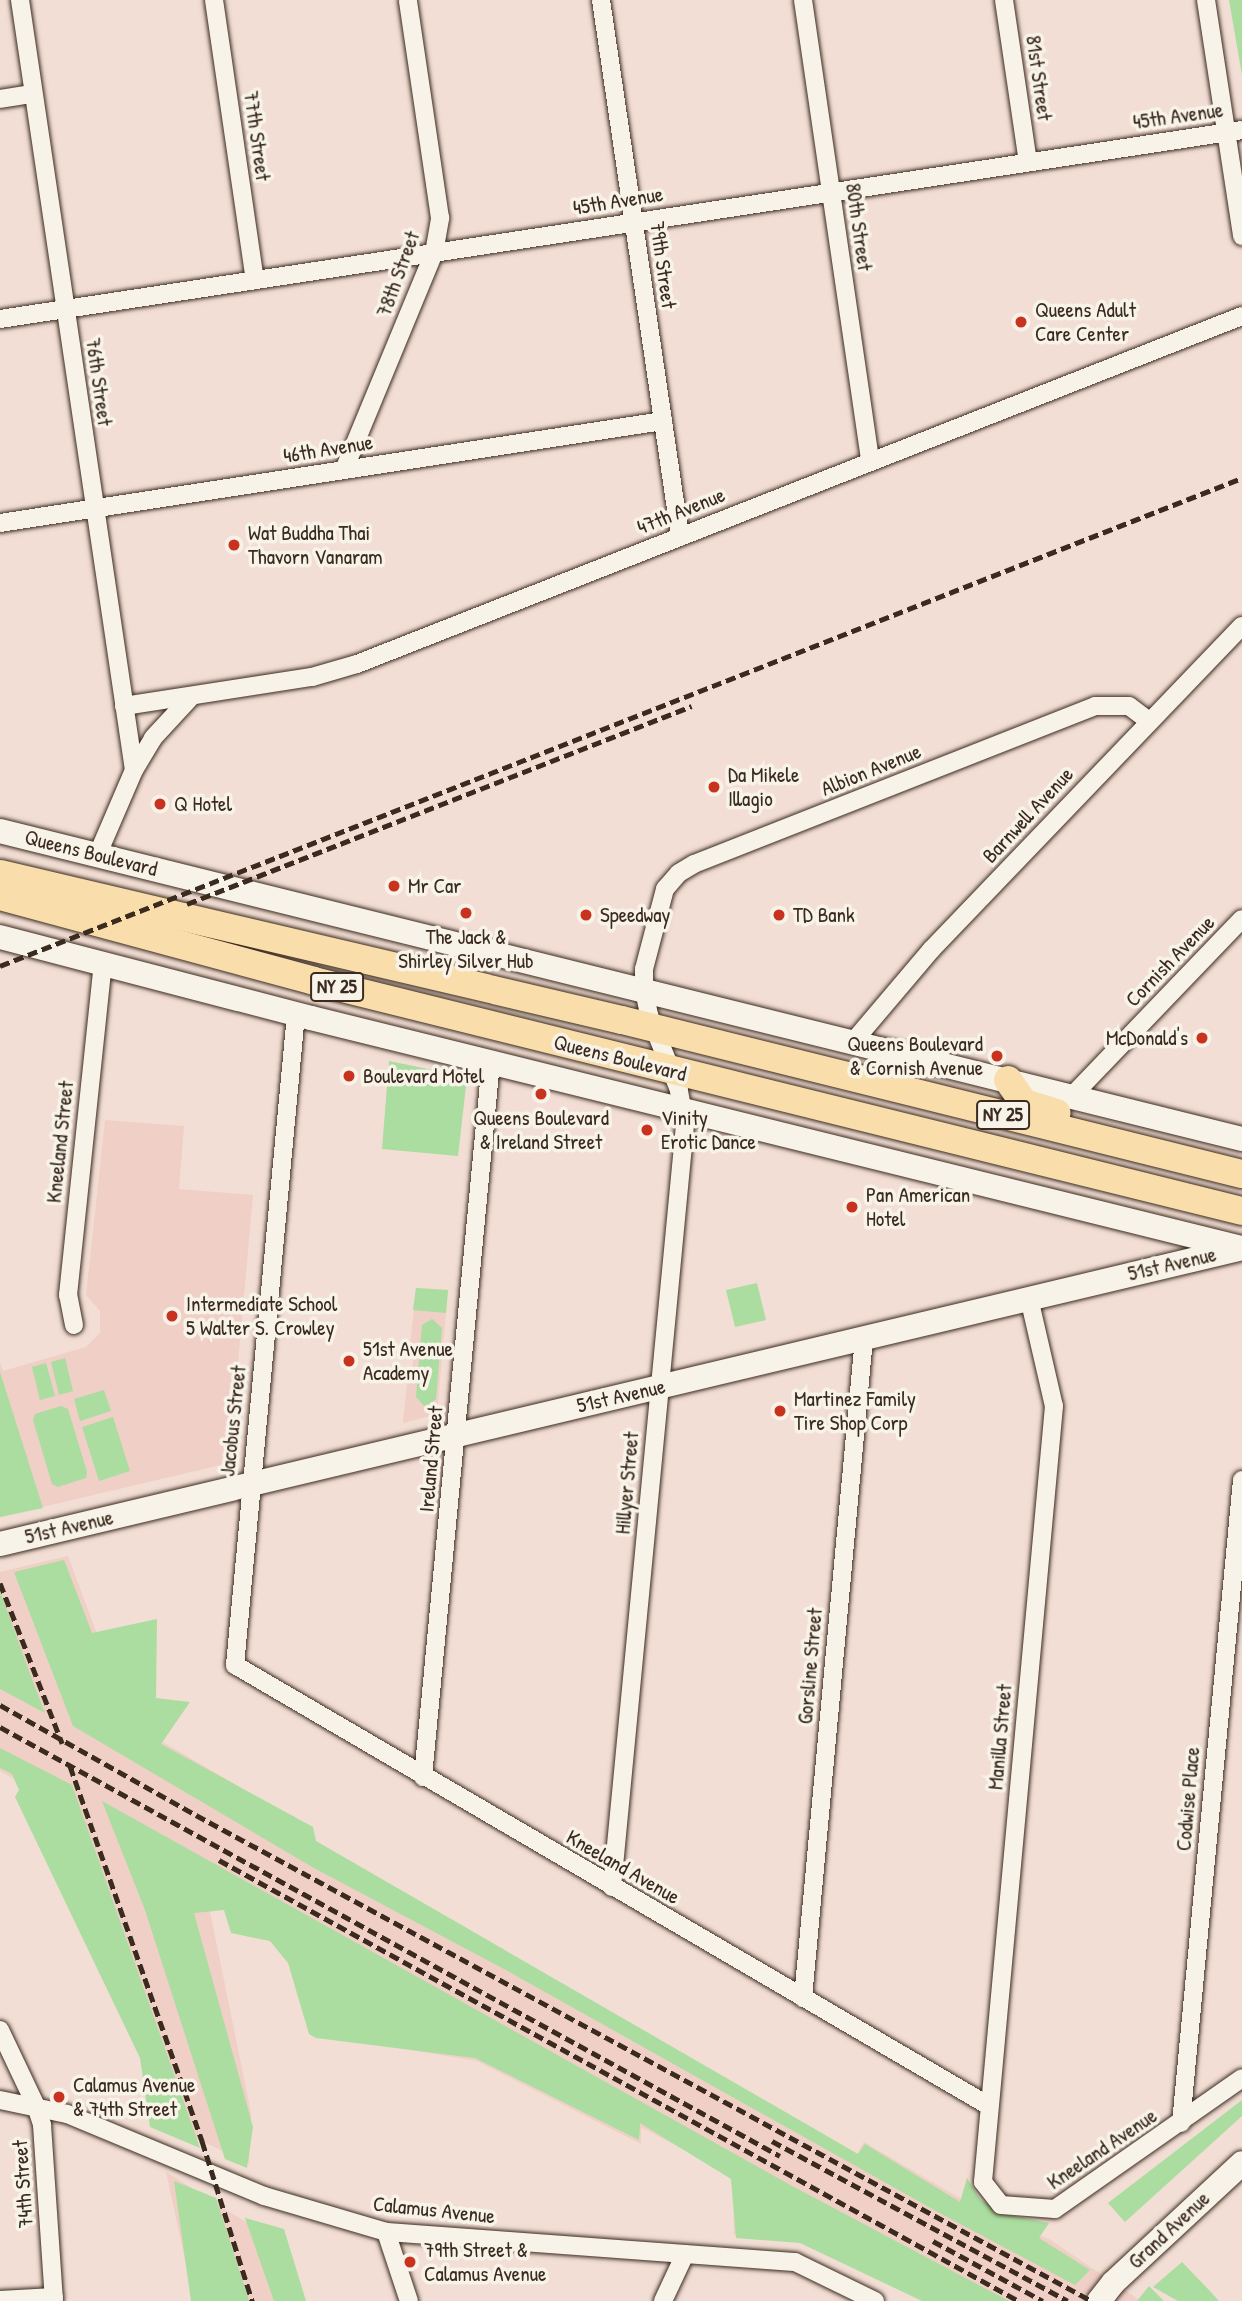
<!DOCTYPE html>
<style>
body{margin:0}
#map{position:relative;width:1242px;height:2301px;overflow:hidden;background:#f2ded4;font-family:"Patrick Hand",sans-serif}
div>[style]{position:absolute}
.built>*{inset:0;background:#efcfc6}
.green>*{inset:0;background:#aadd9f}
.roads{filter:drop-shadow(0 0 2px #3b2a1e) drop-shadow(0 0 2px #3b2a1e)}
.street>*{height:18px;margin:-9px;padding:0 9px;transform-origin:9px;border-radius:9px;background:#f7f3e8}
.secondary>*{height:24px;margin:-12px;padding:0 12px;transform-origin:12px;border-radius:12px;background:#f7f3e8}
.primary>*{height:28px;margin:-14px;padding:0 14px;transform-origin:14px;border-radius:14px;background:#f9deab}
.rail>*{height:5px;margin-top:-2.5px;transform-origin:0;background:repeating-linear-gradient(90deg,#3b2a1e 0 10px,transparent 0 15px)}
.dots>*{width:19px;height:19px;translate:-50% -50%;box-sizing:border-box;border:4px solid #f7f3e8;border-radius:50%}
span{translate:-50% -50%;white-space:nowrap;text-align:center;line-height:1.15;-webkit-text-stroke:7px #f7f3e8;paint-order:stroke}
.shield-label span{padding:2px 5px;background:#f7f3e8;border:2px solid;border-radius:5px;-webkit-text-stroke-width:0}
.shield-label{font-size:19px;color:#3b2a1e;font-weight:700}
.street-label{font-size:21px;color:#3b2a1e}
.poi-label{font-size:21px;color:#3b2a1e}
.left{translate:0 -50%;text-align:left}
.right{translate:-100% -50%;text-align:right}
</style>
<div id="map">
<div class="built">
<i style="clip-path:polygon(105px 1120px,184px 1126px,179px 1189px,253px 1195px,229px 1463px,0 1517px,0 1363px,3px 1371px,86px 1347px,100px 1333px,100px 1311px,86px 1295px)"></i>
<i style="clip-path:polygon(416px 1288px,448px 1290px,437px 1414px,403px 1423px,408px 1373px,412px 1374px,414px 1348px,410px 1347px)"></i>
<i style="clip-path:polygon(68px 1556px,130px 1723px,310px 1828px,302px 1841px,857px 2154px,864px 2142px,994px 2218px,1049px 2239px,1141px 2301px,930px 2301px,798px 2239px,734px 2235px,733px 2176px,641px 2127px,641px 2144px,477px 2061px,314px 2034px,288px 1942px,207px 1897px,251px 2113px,249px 2164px,202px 2141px,155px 2125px,145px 2054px,18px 1781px,0 1771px,0 1572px)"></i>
<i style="clip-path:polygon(166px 2172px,249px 2224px,304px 2301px,194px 2301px)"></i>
</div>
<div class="green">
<i style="clip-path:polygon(1229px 0,1242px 0,1242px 75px)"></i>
<i style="clip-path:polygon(389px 1061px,467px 1077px,458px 1156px,382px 1149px)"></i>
<i style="clip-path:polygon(757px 1283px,766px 1320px,735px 1327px,726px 1290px)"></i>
<i style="clip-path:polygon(416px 1288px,448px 1290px,446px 1313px,413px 1310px)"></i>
<i style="clip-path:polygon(432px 1319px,442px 1328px,436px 1399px,425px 1407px,416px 1397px,422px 1325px)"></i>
<i style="clip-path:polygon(65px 1358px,73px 1391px,59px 1395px,51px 1362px)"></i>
<i style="clip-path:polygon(46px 1363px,55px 1396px,40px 1400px,32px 1367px)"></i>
<i style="clip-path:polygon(0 1372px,43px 1508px,0 1517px)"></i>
<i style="clip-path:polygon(104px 1390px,111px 1411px,80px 1421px,74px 1399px)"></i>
<i style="clip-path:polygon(61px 1406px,68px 1409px,87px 1472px,86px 1478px,58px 1487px,52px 1484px,33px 1420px,35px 1414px)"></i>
<i style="clip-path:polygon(113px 1417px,130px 1471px,99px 1481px,82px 1427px)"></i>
<i style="clip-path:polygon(64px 1560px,92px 1633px,157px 1619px,156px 1698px,190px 1702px,161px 1744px,313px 1827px,316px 1841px,858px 2154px,865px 2144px,960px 2202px,967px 2178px,980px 2199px,1003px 2214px,1049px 2223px,1039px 2238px,1090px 2270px,1075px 2285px,936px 2211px,504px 1969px,314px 1868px,73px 1726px,14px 1572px)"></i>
<i style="clip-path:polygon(0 1591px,33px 1682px,45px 1713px,0 1689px)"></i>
<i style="clip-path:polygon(0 1748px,72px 1785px,200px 2148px,150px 2127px,140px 2058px,15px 1797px,19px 1790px,12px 1774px,0 1768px)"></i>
<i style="clip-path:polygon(102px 1801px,794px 2187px,1009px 2301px,922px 2301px,800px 2243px,736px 2238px,731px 2179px,640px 2123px,639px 2140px,475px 2058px,316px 2038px,309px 2034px,288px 1963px,270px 1941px,231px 1933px,224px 1910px,194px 1913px,253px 2127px,247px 2168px,225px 2159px,145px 1910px)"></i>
<i style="clip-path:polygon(1242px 2100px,1242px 2116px,1125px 2222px,1108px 2203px)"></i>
<i style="clip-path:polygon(174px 2181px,216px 2198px,249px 2301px,191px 2301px)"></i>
<i style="clip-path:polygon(245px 2218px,284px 2229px,306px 2301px,274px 2301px)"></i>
<i style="clip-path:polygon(1182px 2262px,1208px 2289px,1219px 2301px,1178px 2301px,1153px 2287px)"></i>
<i style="clip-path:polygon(1149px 2286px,1164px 2301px,1137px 2301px)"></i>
</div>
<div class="roads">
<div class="street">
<i style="left:20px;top:0;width:778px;rotate:81.58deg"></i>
<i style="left:214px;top:0;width:283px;rotate:81.7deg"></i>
<i style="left:601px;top:0;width:542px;rotate:81.62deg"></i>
<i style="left:803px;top:0;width:466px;rotate:81.7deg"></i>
<i style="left:1004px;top:0;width:164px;rotate:81.6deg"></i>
<i style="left:1206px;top:0;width:239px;rotate:81.3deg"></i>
<i style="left:0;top:99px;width:33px;rotate:-9deg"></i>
<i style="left:0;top:319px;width:1256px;rotate:-8.65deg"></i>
<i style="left:344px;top:470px;width:235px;rotate:-67.5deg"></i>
<i style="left:434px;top:253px;width:36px;rotate:-80deg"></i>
<i style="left:440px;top:218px;width:220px;rotate:-98.4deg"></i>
<i style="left:0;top:523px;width:671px;rotate:-8.75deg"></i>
<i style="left:124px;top:706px;width:190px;rotate:-8.8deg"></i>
<i style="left:312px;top:677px;width:47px;rotate:-16.1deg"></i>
<i style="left:357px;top:664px;width:951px;rotate:-21.47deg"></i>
<i style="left:97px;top:856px;width:94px;rotate:-66.7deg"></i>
<i style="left:134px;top:770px;width:37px;rotate:-59deg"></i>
<i style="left:153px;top:738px;width:57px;rotate:-47.1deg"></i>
<i style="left:296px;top:1014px;width:654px;rotate:95.35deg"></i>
<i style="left:235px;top:1665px;width:873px;rotate:30.32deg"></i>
<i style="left:853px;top:1042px;width:121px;rotate:-49.7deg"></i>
<i style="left:931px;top:950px;width:449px;rotate:-46.2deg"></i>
<i style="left:1072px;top:1096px;width:245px;rotate:-46.2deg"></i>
<i style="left:1029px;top:1298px;width:111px;rotate:77deg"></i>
<i style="left:1054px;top:1406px;width:779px;rotate:95.23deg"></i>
<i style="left:983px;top:2182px;width:29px;rotate:52deg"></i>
<i style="left:1001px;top:2205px;width:54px;rotate:4.2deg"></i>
<i style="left:1055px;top:2209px;width:228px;rotate:-35deg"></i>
<i style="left:74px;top:1325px;width:31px;rotate:-101deg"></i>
<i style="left:68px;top:1295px;width:334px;rotate:-84deg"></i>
<i style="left:423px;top:1777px;width:718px;rotate:-84.57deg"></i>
<i style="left:612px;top:1887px;width:765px;rotate:-84.53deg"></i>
<i style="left:685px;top:1125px;width:36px;rotate:-100deg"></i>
<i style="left:679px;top:1090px;width:81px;rotate:-111.8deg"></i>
<i style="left:649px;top:1015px;width:25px;rotate:-101deg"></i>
<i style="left:644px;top:990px;width:21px;rotate:-90deg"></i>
<i style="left:644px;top:969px;width:83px;rotate:-75.3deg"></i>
<i style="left:665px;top:889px;width:21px;rotate:-49deg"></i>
<i style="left:679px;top:873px;width:17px;rotate:-31deg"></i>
<i style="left:694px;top:864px;width:431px;rotate:-21.5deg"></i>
<i style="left:1095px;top:706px;width:34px"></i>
<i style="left:1129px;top:706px;width:25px;rotate:37deg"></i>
<i style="left:803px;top:1998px;width:663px;rotate:-84.72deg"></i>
<i style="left:0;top:2030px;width:84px;rotate:64.7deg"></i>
<i style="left:36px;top:2106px;width:20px;rotate:72deg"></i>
<i style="left:42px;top:2125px;width:176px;rotate:86.1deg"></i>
<i style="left:0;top:2100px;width:68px;rotate:11.8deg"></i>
<i style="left:67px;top:2114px;width:213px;rotate:22.6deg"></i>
<i style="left:264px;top:2196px;width:127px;rotate:16.4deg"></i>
<i style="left:386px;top:2232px;width:410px;rotate:4.2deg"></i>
<i style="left:795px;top:2262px;width:89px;rotate:26deg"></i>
<i style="left:1181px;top:2123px;width:646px;rotate:-84.58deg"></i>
<i style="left:386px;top:2232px;width:73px;rotate:71.6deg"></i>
<i style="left:0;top:2300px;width:54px;rotate:-3.2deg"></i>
<i style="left:663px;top:2301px;width:52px;rotate:-64.9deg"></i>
</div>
<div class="secondary">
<i style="left:0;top:831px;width:1280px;rotate:13.93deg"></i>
<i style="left:0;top:937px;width:321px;rotate:14.6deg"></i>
<i style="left:311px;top:1018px;width:959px;rotate:13.88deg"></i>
<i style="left:0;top:1544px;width:1273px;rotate:-13.4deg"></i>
<i style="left:1099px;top:2301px;width:23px;rotate:-52deg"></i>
<i style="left:1113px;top:2283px;width:176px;rotate:-42.9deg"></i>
</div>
<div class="primary">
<i style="left:0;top:874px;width:639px;rotate:13.21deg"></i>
<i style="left:622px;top:1020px;width:639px;rotate:13.95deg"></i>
<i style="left:0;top:896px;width:325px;rotate:15.1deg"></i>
<i style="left:314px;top:981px;width:956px;rotate:13.92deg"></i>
<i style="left:1008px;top:1080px;width:28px;rotate:55deg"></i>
<i style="left:1024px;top:1103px;width:34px;rotate:17deg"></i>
</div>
</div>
<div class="rail">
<i style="left:187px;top:904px;width:542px;rotate:-21.41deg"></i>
<i style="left:0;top:966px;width:1334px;rotate:-21.45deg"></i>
<i style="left:0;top:1583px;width:172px;rotate:68.8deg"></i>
<i style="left:0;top:1705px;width:225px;rotate:29.3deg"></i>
<i style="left:196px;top:1815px;width:1019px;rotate:28.48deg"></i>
<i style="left:0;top:1727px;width:890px;rotate:28.81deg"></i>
<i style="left:70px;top:1766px;width:398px;rotate:70.6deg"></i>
<i style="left:202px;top:2141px;width:168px;rotate:72.6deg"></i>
<i style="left:219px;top:1860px;width:913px;rotate:28.87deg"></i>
<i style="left:772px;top:2141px;width:336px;rotate:28.4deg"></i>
<i style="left:933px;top:2241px;width:125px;rotate:28.6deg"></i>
</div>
<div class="dots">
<i style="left:1021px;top:322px;background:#c8321e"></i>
<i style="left:234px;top:545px;background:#c8321e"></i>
<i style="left:714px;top:787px;background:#c8321e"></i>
<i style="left:160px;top:804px;background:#c8321e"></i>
<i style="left:394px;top:886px;background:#c8321e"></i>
<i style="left:466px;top:913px;background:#c8321e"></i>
<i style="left:586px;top:915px;background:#c8321e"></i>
<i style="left:779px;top:915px;background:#c8321e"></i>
<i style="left:1202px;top:1038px;background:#c8321e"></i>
<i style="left:997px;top:1056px;background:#c8321e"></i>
<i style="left:349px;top:1076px;background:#c8321e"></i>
<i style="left:541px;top:1094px;background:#c8321e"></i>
<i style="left:647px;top:1130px;background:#c8321e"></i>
<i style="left:852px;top:1207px;background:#c8321e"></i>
<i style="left:172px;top:1316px;background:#c8321e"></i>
<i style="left:349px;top:1361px;background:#c8321e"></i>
<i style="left:780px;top:1411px;background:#c8321e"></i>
<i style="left:59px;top:2097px;background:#c8321e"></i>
<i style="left:410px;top:2262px;background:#c8321e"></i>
</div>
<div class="shield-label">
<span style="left:337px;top:987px">NY 25</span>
<span style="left:1003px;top:1115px">NY 25</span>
</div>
<div class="street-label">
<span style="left:1039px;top:78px;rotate:82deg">81st Street</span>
<span style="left:1178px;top:116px;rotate:-8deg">45th Avenue</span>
<span style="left:257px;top:136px;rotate:82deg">77th Street</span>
<span style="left:618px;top:201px;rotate:-9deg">45th Avenue</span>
<span style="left:859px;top:227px;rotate:82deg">80th Street</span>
<span style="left:663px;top:265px;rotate:82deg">79th Street</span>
<span style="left:398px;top:274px;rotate:-70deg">78th Street</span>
<span style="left:99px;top:382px;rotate:82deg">76th Street</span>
<span style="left:328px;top:449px;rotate:-9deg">46th Avenue</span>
<span style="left:681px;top:511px;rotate:-22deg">47th Avenue</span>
<span style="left:871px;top:770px;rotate:-22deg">Albion Avenue</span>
<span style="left:1028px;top:815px;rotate:-47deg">Barnwell Avenue</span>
<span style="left:91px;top:853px;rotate:14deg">Queens Boulevard</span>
<span style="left:1170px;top:961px;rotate:-46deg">Cornish Avenue</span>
<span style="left:620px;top:1058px;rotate:14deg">Queens Boulevard</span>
<span style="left:60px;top:1142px;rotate:-84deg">Kneeland Street</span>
<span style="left:1172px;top:1264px;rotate:-13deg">51st Avenue</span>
<span style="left:621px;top:1396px;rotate:-13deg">51st Avenue</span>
<span style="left:233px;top:1421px;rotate:-84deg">Jacobus Street</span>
<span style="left:431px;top:1459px;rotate:-85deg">Ireland Street</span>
<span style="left:627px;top:1483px;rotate:-85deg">Hillyer Street</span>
<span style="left:69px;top:1527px;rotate:-13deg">51st Avenue</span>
<span style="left:810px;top:1666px;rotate:-85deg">Gorsline Street</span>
<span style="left:1000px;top:1737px;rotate:-85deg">Manilla Street</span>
<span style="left:1188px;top:1799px;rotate:-85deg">Codwise Place</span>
<span style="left:623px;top:1867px;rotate:30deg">Kneeland Avenue</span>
<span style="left:1102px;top:2149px;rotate:-34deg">Kneeland Avenue</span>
<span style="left:23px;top:2184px;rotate:-94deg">74th Street</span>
<span style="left:434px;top:2210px;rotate:6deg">Calamus Avenue</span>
<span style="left:1169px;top:2230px;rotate:-43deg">Grand Avenue</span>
</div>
<div class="poi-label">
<span class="left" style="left:1035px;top:322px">Queens Adult<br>Care Center</span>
<span class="left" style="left:248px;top:545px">Wat Buddha Thai<br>Thavorn Vanaram</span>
<span class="left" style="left:728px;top:787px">Da Mikele<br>Illagio</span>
<span class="left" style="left:174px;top:804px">Q Hotel</span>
<span class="left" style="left:408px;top:886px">Mr Car</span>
<span class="left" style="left:600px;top:915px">Speedway</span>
<span class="left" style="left:793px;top:915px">TD Bank</span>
<span style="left:466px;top:949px">The Jack &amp;<br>Shirley Silver Hub</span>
<span class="right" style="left:1188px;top:1038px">McDonald's</span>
<span class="right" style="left:983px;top:1056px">Queens Boulevard<br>&amp; Cornish Avenue</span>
<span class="left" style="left:363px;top:1076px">Boulevard Motel</span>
<span style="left:541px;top:1130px">Queens Boulevard<br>&amp; Ireland Street</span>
<span class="left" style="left:661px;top:1130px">Vinity<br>Erotic Dance</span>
<span class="left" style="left:866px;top:1207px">Pan American<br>Hotel</span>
<span class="left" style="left:186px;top:1316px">Intermediate School<br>5 Walter S. Crowley</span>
<span class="left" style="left:363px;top:1361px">51st Avenue<br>Academy</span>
<span class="left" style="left:794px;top:1411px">Martinez Family<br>Tire Shop Corp</span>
<span class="left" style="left:73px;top:2097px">Calamus Avenue<br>&amp; 74th Street</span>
<span class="left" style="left:424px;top:2262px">79th Street &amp;<br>Calamus Avenue</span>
</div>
</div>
